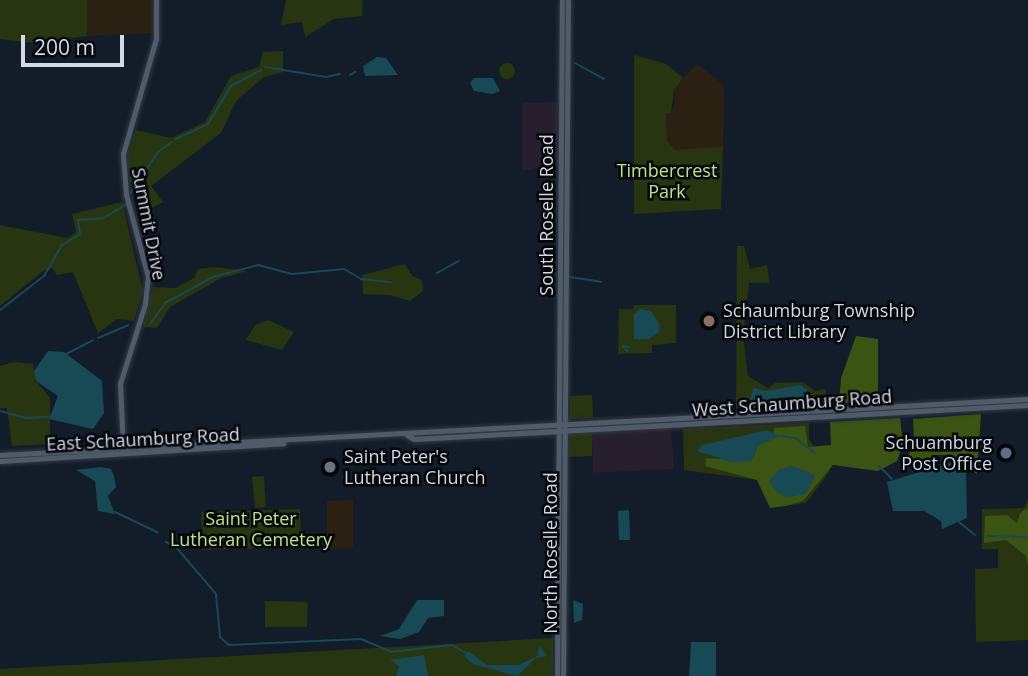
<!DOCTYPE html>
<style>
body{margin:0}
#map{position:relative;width:1028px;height:676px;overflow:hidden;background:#121d29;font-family:"Open Sans",sans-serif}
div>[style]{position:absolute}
.commercial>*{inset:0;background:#271f2e}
.education>*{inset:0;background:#2b2112}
.green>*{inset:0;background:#273510}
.round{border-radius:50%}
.forest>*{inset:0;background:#3b5313}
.water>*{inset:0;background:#174a55}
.stream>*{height:2px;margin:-1px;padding:0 1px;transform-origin:1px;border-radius:1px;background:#174a55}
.roads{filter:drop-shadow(0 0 2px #333943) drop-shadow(0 0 2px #333943)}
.tertiary>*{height:4.5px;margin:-2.25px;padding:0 2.25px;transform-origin:2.25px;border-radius:2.25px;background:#4f5b69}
.secondary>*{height:5px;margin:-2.5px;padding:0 2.5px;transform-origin:2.5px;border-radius:2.5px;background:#4f5b69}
.dots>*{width:19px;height:19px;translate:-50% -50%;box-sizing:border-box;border:4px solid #04070c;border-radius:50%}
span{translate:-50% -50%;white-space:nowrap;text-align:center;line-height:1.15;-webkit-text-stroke:5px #04070c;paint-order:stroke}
.park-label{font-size:18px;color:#bde48b}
.street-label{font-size:18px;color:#d2d9e2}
.poi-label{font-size:18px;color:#d2d9e2}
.left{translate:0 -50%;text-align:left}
.right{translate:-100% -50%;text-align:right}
.scale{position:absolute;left:21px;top:35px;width:103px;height:32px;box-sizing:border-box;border:4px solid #d2d9e2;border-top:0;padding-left:9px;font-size:21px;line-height:24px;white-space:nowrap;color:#d2d9e2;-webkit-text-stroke:5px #04070c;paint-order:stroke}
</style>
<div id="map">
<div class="commercial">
<i style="clip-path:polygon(558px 102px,558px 165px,522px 170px,522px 103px)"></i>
<i style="clip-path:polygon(671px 427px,674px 469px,593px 473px,592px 432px)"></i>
</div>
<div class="education">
<i style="clip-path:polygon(87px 0,153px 0,153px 33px,87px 36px)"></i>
<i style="clip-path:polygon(697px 64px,724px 85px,723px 147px,676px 151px,667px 141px,666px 113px,673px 109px,676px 85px)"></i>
<i style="clip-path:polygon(353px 500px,353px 549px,327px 549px,327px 501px)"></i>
</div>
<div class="green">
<i style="clip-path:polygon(0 0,87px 0,87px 36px,34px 43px,0 39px)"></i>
<i style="clip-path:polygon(286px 0,363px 0,362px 16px,334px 19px,305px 37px,302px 22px,281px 25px)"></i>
<i style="clip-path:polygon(283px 51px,283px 72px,264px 77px,236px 101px,221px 133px,151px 186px,163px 202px,139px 215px,129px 176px,128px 153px,136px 130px,171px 138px,205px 122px,231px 76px,259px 67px,263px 52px)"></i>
<i style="clip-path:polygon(634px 55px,666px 64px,683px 78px,674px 90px,671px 113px,666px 113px,667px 141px,675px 150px,723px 147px,721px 209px,634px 214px)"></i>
<i class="round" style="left:499px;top:63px;width:16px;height:16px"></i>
<i style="clip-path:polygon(122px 202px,143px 291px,134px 321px,117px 319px,98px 333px,73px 272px,57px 275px,52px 268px,43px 271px,0 306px,0 225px,67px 238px,76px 232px,72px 214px)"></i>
<i style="clip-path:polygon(737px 246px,744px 246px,750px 269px,767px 265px,768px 270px,769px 283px,749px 283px,743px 336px,748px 376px,768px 388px,775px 383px,803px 382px,815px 391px,826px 389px,825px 405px,736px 409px)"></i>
<i style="clip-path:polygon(405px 264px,412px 276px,422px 280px,423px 291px,410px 301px,390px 295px,363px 294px,362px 275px)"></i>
<i style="clip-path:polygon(215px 267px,248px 271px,221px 278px,170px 307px,157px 328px,143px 327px,153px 287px,175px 288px,194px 278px,198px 269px)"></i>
<i style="clip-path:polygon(634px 305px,676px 305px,676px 343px,652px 345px,652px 353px,618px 354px,619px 309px,633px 309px)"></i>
<i style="clip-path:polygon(268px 320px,294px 332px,282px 350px,246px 340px,255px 325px)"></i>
<i style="clip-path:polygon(14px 362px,33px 364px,36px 381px,50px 398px,50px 444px,12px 446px,7px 408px,0 408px,0 366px)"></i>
<i style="clip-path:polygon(592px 395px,593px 418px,570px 419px,570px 396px)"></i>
<i style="clip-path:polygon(809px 423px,809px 439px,830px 471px,806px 503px,770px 508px,757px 480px,684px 470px,683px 429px)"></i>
<i style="clip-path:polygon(592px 432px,592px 456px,568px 457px,570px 434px)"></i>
<i style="clip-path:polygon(264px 476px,266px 507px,255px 508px,252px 477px)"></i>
<i style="clip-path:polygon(1028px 499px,1028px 640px,976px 642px,975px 569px,998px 568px,998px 549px,982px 549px,982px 509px,1024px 508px)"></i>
<i style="clip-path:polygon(300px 509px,301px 547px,202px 550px,201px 512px)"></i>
<i style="clip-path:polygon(265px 601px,308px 602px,307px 627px,265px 627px)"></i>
<i style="clip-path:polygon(553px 638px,553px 676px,0 676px,0 669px)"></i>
</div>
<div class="forest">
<i style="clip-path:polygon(856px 336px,878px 339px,878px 401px,839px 403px,841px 378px)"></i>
<i style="clip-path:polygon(981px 414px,977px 474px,949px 455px,937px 455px,904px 469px,914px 439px,913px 419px)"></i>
<i style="clip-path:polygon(900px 418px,903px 444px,897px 461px,878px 471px,833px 465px,803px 501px,785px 506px,770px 508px,757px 480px,705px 466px,706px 458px,751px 461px,758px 446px,773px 438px,774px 428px,805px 426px,808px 447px,831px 445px,830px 422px)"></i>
<i style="clip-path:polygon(1028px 508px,1028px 567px,1026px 556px,1006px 540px,984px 543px,985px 516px,1007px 515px,1017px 523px,1020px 513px)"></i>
</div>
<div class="water">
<i style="clip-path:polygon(377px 57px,386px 58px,398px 75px,365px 76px,363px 66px)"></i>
<i style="clip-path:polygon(474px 78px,493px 78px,500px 91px,492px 94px,474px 91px,470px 83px)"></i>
<i style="clip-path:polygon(640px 309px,651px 311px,660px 325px,659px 332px,649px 339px,634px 339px,634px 314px)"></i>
<i style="clip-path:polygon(48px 351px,64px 352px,102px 381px,104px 413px,93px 429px,49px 419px,58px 396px,36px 381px,34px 371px)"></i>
<i style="clip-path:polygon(800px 385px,807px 389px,807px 399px,750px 400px,753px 388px,766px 391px)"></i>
<i style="clip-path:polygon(767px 430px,780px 436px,758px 446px,751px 461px,731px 462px,697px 451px,702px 445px)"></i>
<i style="clip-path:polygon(949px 463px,960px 465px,966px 472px,967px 518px,942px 529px,941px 521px,924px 511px,893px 511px,887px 482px)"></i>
<i style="clip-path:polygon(792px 466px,815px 475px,806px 494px,788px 497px,778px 493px,769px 481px,778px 470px)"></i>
<i style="clip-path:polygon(101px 467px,111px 469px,114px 476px,116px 487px,108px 496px,115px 514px,98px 511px,95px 481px,76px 470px)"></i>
<i style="clip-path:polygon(629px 510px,630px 540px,619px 540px,618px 511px)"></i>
<i style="clip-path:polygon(417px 600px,444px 600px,444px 616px,428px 618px,419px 632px,400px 639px,380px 636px,399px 629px)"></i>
<i style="clip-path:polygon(573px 600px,583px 604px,582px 620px,574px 623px)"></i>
<i style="clip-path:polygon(691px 642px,716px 642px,716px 676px,689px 676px)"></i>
<i style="clip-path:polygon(539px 645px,547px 656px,536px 658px,517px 676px,473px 664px,464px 656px,468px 651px,487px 665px,518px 665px,538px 656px)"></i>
<i style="clip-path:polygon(424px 655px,428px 676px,396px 676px,399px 666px,390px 660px)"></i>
</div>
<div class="stream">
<i style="left:575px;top:63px;width:33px;rotate:29deg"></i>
<i style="left:265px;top:67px;width:62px;rotate:9.3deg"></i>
<i style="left:326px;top:77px;width:14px;rotate:-12deg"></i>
<i style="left:350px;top:75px;width:6px;rotate:-31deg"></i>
<i style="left:176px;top:139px;width:35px;rotate:-25deg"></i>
<i style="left:208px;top:124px;width:44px;rotate:-58.8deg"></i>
<i style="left:231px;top:86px;width:34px;rotate:-28deg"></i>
<i style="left:129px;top:195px;width:52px;rotate:-56deg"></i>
<i style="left:158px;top:152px;width:17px;rotate:-36deg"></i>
<i style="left:437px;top:273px;width:25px;rotate:-29deg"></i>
<i style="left:570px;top:277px;width:31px;rotate:9deg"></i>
<i style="left:0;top:310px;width:56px;rotate:-37.7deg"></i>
<i style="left:44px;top:276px;width:36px;rotate:-60deg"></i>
<i style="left:62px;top:245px;width:21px;rotate:-31deg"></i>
<i style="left:80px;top:234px;width:14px;rotate:-98deg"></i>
<i style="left:78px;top:220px;width:26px;rotate:-4deg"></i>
<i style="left:104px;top:218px;width:26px;rotate:-32deg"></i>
<i style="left:150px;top:324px;width:26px;rotate:-54deg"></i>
<i style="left:165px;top:303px;width:55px;rotate:-28.4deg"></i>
<i style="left:213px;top:277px;width:47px;rotate:-14.9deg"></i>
<i style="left:258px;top:265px;width:35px;rotate:15deg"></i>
<i style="left:292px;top:274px;width:52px;rotate:-5.5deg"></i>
<i style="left:344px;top:269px;width:20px;rotate:30deg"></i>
<i style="left:361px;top:279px;width:30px;rotate:6deg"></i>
<i style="left:98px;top:338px;width:33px;rotate:-23deg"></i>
<i style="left:627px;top:351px;width:6px;rotate:-129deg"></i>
<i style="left:623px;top:346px;width:6px;rotate:9deg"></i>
<i style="left:66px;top:354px;width:30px;rotate:-27deg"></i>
<i style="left:0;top:411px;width:27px;rotate:15deg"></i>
<i style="left:26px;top:418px;width:22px;rotate:-3deg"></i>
<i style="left:780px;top:436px;width:15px;rotate:8deg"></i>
<i style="left:795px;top:438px;width:25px;rotate:37deg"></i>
<i style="left:879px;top:466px;width:18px;rotate:45deg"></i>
<i style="left:115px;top:512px;width:47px;rotate:25.5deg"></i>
<i style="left:959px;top:522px;width:21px;rotate:39deg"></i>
<i style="left:987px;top:536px;width:41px;rotate:1.4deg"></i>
<i style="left:166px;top:542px;width:11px;rotate:27deg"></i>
<i style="left:176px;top:547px;width:62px;rotate:49.6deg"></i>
<i style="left:216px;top:594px;width:43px;rotate:84.7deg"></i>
<i style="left:220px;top:637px;width:12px;rotate:42deg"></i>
<i style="left:229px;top:645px;width:132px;rotate:-2.6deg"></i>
<i style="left:361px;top:639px;width:33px;rotate:23deg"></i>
<i style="left:391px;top:652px;width:61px;rotate:-6.5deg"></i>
<i style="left:452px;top:645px;width:16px;rotate:30deg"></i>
</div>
<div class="roads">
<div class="tertiary">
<i style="left:123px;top:449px;width:65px;rotate:-92.6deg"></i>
<i style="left:120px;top:384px;width:84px;rotate:-72.6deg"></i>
<i style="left:145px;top:304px;width:27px;rotate:-84deg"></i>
<i style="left:148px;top:277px;width:85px;rotate:-105deg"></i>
<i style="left:126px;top:195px;width:41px;rotate:-94.2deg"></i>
<i style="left:123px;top:154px;width:120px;rotate:-74deg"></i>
<i style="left:156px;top:39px;width:39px;rotate:-90deg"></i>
</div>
<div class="secondary">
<i style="left:407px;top:435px;width:8px;rotate:30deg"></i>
<i style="left:414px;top:439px;width:615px;rotate:-3.17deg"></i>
<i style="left:0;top:455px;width:1030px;rotate:-3.12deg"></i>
<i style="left:0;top:461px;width:284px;rotate:-3.6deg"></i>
<i style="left:557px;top:676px;width:676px;rotate:-89.58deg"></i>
<i style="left:563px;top:676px;width:676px;rotate:-89.58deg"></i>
</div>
</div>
<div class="dots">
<i style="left:709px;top:321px;background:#8d6e63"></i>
<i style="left:1006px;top:453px;background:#5c6f8a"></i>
<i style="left:330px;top:467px;background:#6b7280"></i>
</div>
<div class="park-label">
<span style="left:667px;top:181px">Timbercrest<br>Park</span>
<span style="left:251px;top:529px">Saint Peter<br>Lutheran Cemetery</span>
</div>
<div class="street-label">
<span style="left:546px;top:215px;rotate:-90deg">South Roselle Road</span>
<span style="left:149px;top:224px;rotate:79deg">Summit Drive</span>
<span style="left:792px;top:403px;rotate:-4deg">West Schaumburg Road</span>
<span style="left:143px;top:439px;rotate:-3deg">East Schaumburg Road</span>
<span style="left:550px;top:553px;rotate:-90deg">North Roselle Road</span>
</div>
<div class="poi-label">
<span class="left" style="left:723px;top:321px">Schaumburg Township<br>District Library</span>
<span class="right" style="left:992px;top:453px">Schuamburg<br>Post Office</span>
<span class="left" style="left:344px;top:467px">Saint Peter's<br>Lutheran Church</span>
</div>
<div class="scale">200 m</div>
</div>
